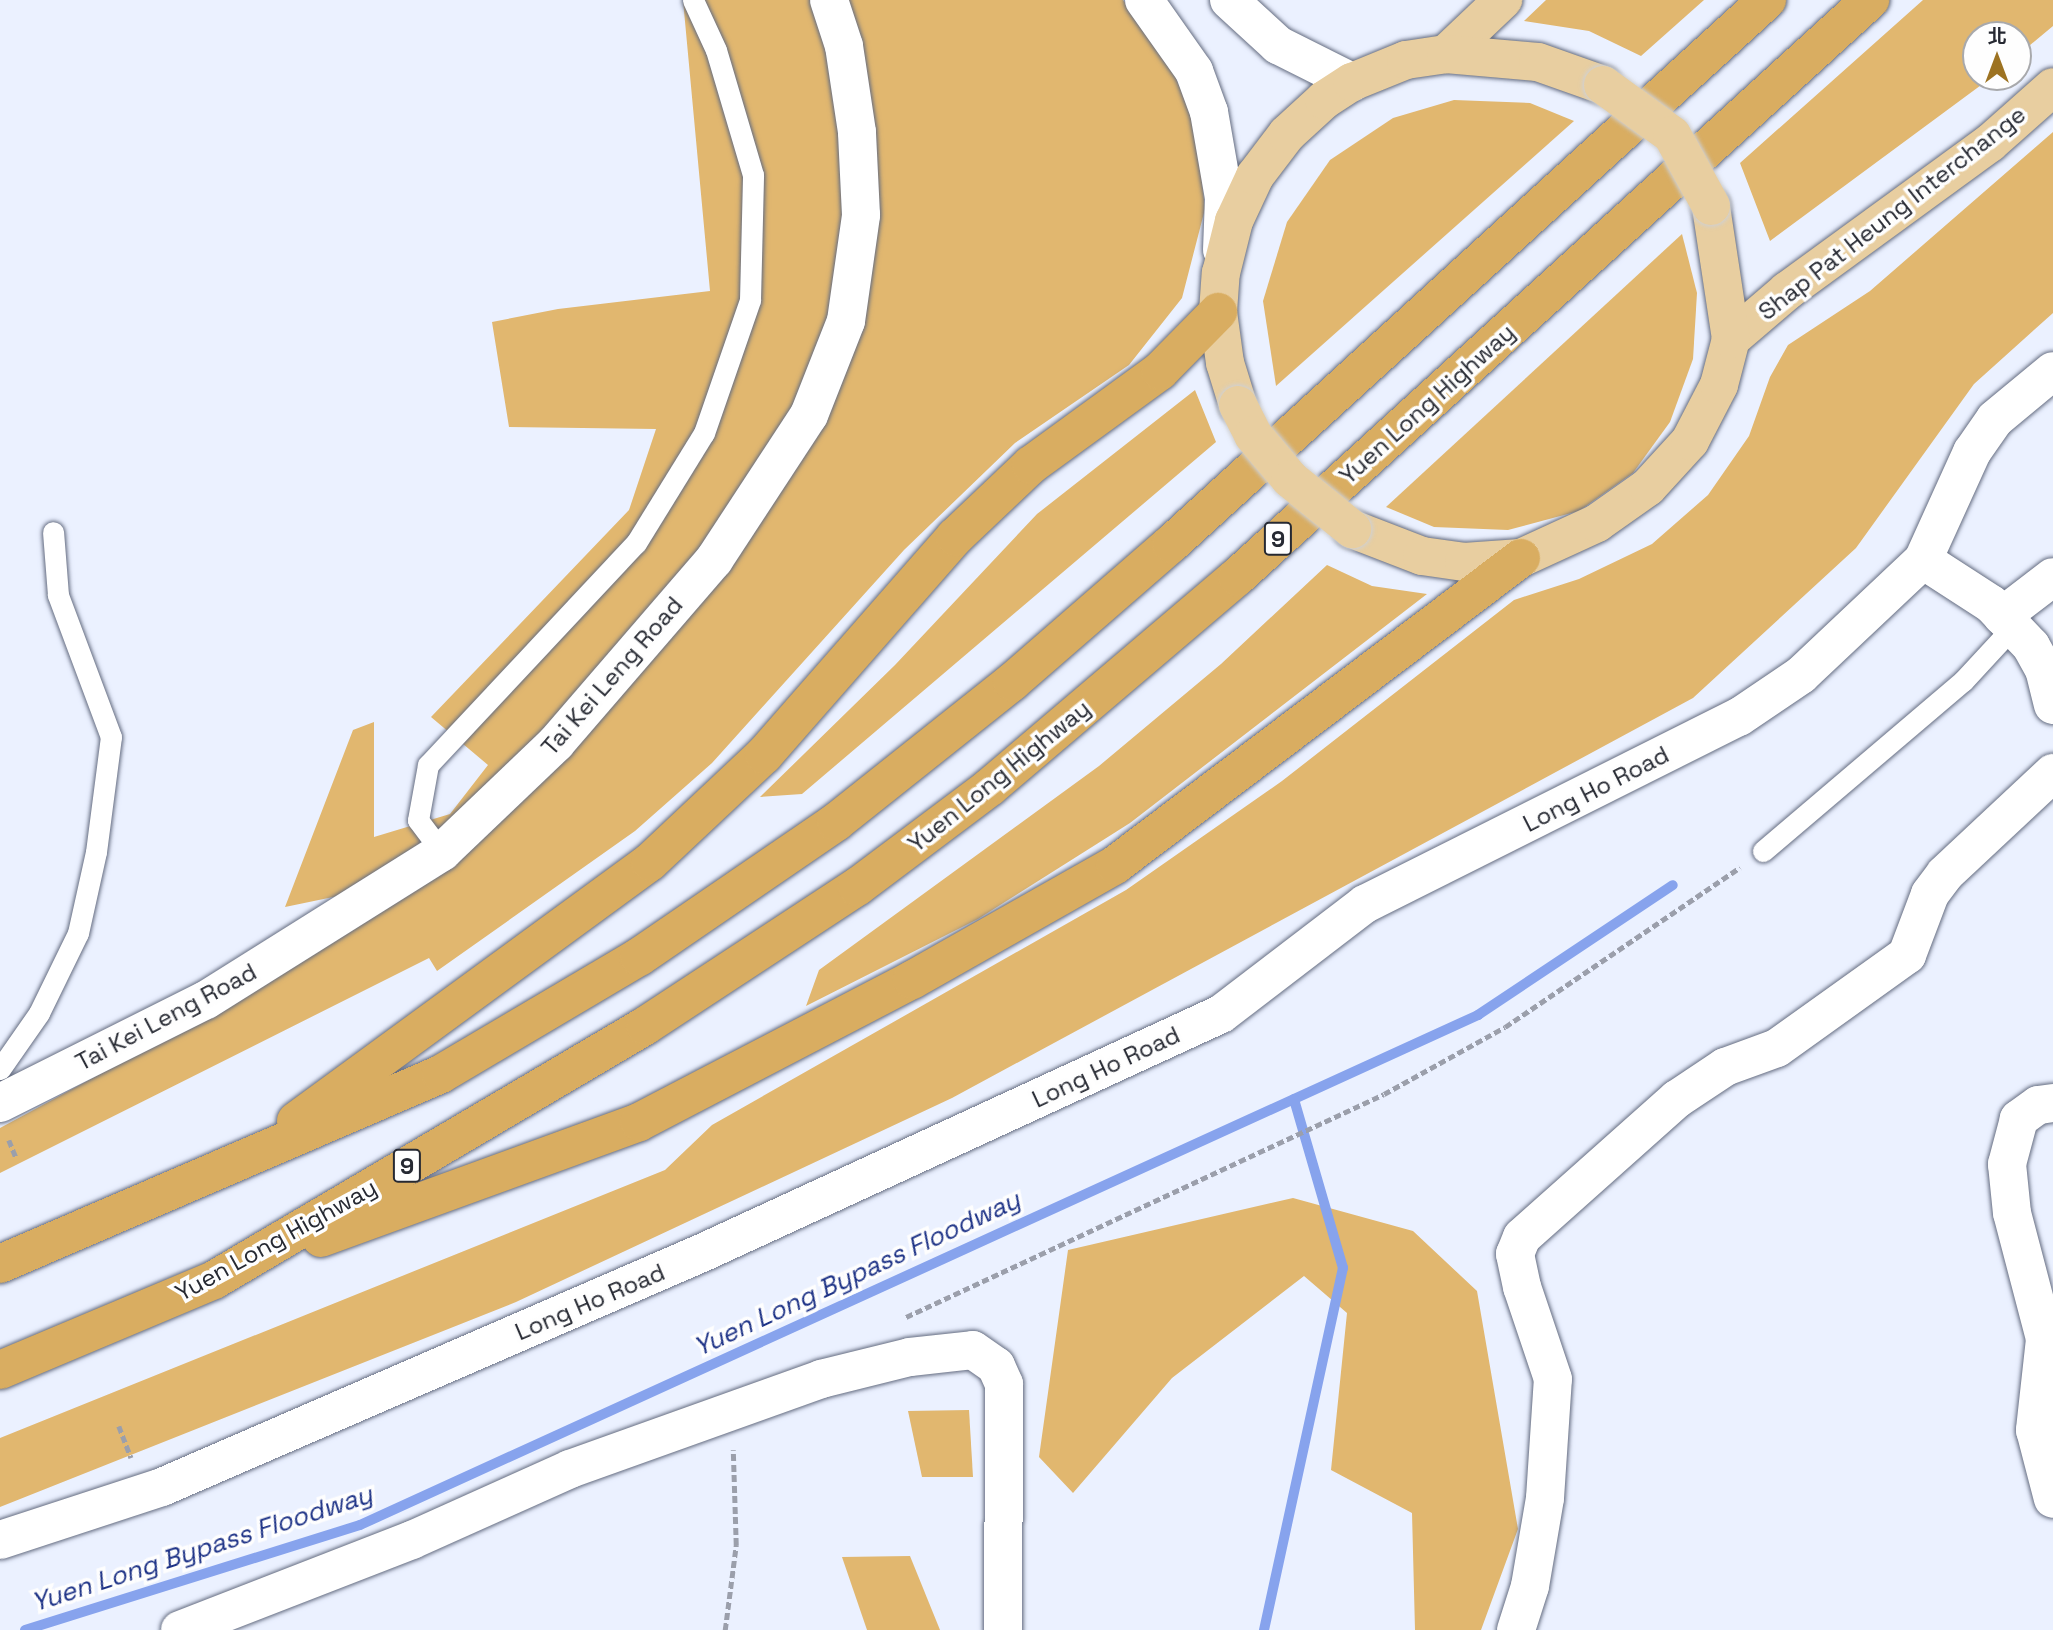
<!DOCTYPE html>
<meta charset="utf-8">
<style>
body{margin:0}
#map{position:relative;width:2053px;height:1630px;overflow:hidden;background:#ebf1ff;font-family:"Space Grotesk","Noto Sans TC",sans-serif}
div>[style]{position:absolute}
.green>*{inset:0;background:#e1b76f}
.stream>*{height:10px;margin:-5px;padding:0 5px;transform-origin:5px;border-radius:5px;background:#87a3ed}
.path>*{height:4.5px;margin-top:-2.25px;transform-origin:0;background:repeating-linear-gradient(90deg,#9b9fab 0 7px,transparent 0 10.5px)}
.roads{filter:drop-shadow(0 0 2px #646c81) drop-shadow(0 0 2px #646c81)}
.service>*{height:21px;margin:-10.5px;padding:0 10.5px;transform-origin:10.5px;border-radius:10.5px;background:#fff}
.minor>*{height:38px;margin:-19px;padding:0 19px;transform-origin:19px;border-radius:19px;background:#fff}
.tertiary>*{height:38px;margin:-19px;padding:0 19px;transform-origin:19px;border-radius:19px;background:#fff}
.secondary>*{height:38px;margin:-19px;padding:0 19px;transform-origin:19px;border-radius:19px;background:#fff}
.primary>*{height:38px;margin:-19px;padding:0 19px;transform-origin:19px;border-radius:19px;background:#e8cea0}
.motorway>*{height:38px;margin:-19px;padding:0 19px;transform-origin:19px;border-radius:19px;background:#d9ad61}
.bridges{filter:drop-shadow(0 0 2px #cfd0d2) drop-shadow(0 0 2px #cfd0d2)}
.primary-bridge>*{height:38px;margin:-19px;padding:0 19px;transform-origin:19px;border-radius:19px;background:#e8cea0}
span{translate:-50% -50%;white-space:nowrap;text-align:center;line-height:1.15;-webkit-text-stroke:7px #fefefe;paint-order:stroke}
.shield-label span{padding:2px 5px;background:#fefefe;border:2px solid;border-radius:5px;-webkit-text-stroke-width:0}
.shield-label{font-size:23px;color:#262932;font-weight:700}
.street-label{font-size:24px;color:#262932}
.water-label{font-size:26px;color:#1d3286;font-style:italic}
.north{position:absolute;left:1962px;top:21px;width:70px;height:70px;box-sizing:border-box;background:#fefefe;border:2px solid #a8a9ac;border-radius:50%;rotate:0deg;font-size:19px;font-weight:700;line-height:28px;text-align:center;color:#262932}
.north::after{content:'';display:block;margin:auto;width:24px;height:32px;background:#9d7322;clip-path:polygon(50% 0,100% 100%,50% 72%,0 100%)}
</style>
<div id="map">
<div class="green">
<i style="clip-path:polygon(683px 0,1123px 0,1168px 60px,1196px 124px,1205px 209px,1182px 298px,1129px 365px,1015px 443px,904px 550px,712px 763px,635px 831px,437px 971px,429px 958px,0 1173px,0 1128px,254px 991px,338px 896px,285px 907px,353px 730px,374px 722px,374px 837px,450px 814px,488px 765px,431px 717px,629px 510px,656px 429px,509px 427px,492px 322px,558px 309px,710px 291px)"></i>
<i style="clip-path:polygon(1546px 0,1704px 0,1641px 56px,1589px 31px,1524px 21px)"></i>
<i style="clip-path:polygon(1923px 0,2053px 0,2053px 26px,2018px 55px,2018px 35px,1976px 35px,1976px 77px,1992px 77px,1770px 241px,1740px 163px)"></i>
<i style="clip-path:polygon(1454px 100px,1530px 103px,1574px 121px,1276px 386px,1263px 301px,1287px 222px,1330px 160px,1393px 118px)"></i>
<i style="clip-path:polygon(2053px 132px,2053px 313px,1974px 384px,1856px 548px,1693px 698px,952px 1098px,516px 1302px,0 1507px,0 1438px,665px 1170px,712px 1125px,1126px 890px,1282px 781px,1514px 600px,1579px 579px,1652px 544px,1708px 495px,1749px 436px,1770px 377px,1788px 345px,1870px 291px)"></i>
<i style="clip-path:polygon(1682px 234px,1697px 293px,1693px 359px,1670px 422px,1633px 473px,1579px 511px,1508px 530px,1434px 527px,1386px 507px)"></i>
<i style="clip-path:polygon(1195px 390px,1216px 442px,802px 794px,760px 797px,895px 665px,1037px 514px)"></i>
<i style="clip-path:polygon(1327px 565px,1372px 586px,1427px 594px,1130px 823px,978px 919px,806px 1006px,819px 970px,1099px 766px,1221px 664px)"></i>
<i style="clip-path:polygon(1293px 1198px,1413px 1231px,1477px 1291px,1518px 1529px,1481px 1630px,1415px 1630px,1412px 1513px,1331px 1470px,1347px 1313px,1304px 1276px,1172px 1378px,1073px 1493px,1039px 1457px,1068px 1250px)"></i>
<i style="clip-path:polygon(969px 1410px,973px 1477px,922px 1477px,908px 1411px)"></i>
<i style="clip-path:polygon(910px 1556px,940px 1630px,867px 1630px,842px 1557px)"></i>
</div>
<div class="stream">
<i style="left:25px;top:1630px;width:351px;rotate:-17.4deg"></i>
<i style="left:360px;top:1525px;width:1229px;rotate:-24.52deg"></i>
<i style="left:1478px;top:1015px;width:234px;rotate:-33.7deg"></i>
<i style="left:1264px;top:1630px;width:371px;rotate:-77.7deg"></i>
<i style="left:1343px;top:1268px;width:176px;rotate:-106.2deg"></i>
</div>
<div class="path">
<i style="left:9px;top:1140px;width:18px;rotate:68deg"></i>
<i style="left:906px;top:1317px;width:527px;rotate:-25.01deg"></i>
<i style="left:1384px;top:1094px;width:138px;rotate:-29deg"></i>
<i style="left:1505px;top:1027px;width:284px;rotate:-34.2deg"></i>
<i style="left:119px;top:1426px;width:34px;rotate:69deg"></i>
<i style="left:725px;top:1630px;width:86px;rotate:-82.6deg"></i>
<i style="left:736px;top:1545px;width:95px;rotate:-91.8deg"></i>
</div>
<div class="roads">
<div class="service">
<i style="left:1763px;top:851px;width:262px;rotate:-40.4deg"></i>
<i style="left:1963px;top:681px;width:74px;rotate:-47.2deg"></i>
<i style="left:442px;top:852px;width:40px;rotate:-127deg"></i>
<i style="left:418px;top:820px;width:56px;rotate:-79.7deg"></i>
<i style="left:428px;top:765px;width:304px;rotate:-46.9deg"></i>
<i style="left:636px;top:543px;width:129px;rotate:-58.3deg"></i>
<i style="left:704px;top:433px;width:141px;rotate:-70.9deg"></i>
<i style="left:750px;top:300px;width:125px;rotate:-88.6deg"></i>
<i style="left:753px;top:175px;width:130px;rotate:-106.5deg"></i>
<i style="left:716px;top:50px;width:55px;rotate:-114.7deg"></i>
<i style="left:0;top:1069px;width:68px;rotate:-55.1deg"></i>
<i style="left:39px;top:1013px;width:89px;rotate:-64deg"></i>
<i style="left:78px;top:933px;width:83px;rotate:-77.5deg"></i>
<i style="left:96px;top:852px;width:116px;rotate:-82.6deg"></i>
<i style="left:111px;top:737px;width:152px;rotate:-110.5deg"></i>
<i style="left:58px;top:595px;width:63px;rotate:-94.5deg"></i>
</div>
<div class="minor">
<i style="left:1923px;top:560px;width:81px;rotate:32.9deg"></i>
<i style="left:1991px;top:604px;width:58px;rotate:46.4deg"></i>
<i style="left:2031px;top:646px;width:26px;rotate:61deg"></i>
<i style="left:2044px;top:669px;width:37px;rotate:76deg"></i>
<i style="left:2002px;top:616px;width:64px;rotate:-37.4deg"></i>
<i style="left:2053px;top:1103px;width:15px;rotate:172deg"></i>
<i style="left:2038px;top:1105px;width:24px;rotate:144deg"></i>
<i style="left:2019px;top:1119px;width:47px;rotate:104.9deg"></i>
<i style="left:2007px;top:1164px;width:49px;rotate:84.2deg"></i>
<i style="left:2012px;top:1213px;width:130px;rotate:75.3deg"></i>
<i style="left:2045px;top:1339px;width:92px;rotate:96.3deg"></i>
<i style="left:2035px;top:1430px;width:71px;rotate:75.4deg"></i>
<i style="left:0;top:1540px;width:170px;rotate:-18.1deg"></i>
<i style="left:162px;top:1487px;width:591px;rotate:-23.44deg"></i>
<i style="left:704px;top:1252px;width:569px;rotate:-24.72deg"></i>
<i style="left:1221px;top:1014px;width:181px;rotate:-37.4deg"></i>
<i style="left:1365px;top:904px;width:418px;rotate:-26.6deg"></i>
<i style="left:1739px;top:717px;width:75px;rotate:-34.1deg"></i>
<i style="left:1801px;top:675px;width:168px;rotate:-43.3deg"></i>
<i style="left:1923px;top:560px;width:119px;rotate:-65.6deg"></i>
<i style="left:1972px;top:452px;width:40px;rotate:-55.1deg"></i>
<i style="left:1995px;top:419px;width:75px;rotate:-39.6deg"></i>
<i style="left:180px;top:1630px;width:249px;rotate:-21.2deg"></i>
<i style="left:412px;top:1540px;width:173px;rotate:-24.2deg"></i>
<i style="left:570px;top:1469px;width:267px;rotate:-19.7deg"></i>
<i style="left:821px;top:1379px;width:92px;rotate:-13.9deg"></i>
<i style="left:910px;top:1357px;width:63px;rotate:-6.3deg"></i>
<i style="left:973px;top:1350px;width:28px;rotate:35deg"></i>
<i style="left:996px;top:1366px;width:20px;rotate:66deg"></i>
<i style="left:1004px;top:1384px;width:246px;rotate:90.2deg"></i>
<i style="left:1516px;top:1630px;width:46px;rotate:-72.3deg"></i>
<i style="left:1530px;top:1586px;width:89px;rotate:-80.3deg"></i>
<i style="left:1545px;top:1498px;width:119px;rotate:-86.2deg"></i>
<i style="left:1553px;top:1379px;width:97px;rotate:-108.6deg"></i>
<i style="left:1522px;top:1287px;width:34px;rotate:-102deg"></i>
<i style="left:1515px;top:1254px;width:18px;rotate:-68deg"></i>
<i style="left:1522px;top:1237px;width:208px;rotate:-41.7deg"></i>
<i style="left:1677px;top:1099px;width:58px;rotate:-33.7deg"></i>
<i style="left:1725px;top:1067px;width:55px;rotate:-20.1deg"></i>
<i style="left:1777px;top:1048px;width:160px;rotate:-35.6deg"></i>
<i style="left:1907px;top:955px;width:65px;rotate:-69.3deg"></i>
<i style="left:1930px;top:894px;width:25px;rotate:-53deg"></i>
<i style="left:1945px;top:874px;width:148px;rotate:-43.1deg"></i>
</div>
<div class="tertiary">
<i style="left:0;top:1103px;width:230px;rotate:-26.6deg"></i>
<i style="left:206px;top:1000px;width:279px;rotate:-32.1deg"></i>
<i style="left:442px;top:852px;width:158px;rotate:-43.7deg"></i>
<i style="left:556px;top:743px;width:242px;rotate:-49.2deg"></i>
<i style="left:714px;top:560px;width:173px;rotate:-56.8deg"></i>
<i style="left:809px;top:415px;width:101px;rotate:-68.5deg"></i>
<i style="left:846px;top:321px;width:107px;rotate:-81.9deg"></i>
<i style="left:861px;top:215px;width:83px;rotate:-92.8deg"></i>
<i style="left:857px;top:132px;width:87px;rotate:-98.6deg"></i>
<i style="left:844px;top:46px;width:48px;rotate:-108.1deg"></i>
</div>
<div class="secondary">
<i style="left:1144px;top:0;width:87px;rotate:54.8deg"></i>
<i style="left:1194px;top:71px;width:44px;rotate:69.9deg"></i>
<i style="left:1209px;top:112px;width:87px;rotate:80.1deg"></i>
<i style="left:1224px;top:198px;width:52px;rotate:92.2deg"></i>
<i style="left:1229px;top:0;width:67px;rotate:42.6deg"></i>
<i style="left:1278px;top:45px;width:83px;rotate:26.6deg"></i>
</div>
<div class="primary">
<i style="left:1446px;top:54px;width:79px;rotate:-43.5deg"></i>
<i style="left:1731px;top:339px;width:74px;rotate:-40.6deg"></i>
<i style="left:1787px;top:291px;width:251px;rotate:-36.1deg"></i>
<i style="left:1990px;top:143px;width:84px;rotate:-41.6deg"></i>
<i style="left:1238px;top:405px;width:44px;rotate:-107.2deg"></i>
<i style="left:1225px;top:363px;width:51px;rotate:-97.8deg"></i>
<i style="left:1218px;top:312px;width:39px;rotate:-86deg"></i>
<i style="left:1221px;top:273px;width:54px;rotate:-76deg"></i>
<i style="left:1234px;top:221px;width:50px;rotate:-65deg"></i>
<i style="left:1255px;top:176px;width:53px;rotate:-52.7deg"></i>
<i style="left:1287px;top:134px;width:50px;rotate:-42.6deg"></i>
<i style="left:1324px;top:100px;width:33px;rotate:-33deg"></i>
<i style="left:1352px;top:82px;width:58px;rotate:-22.2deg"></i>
<i style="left:1406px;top:60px;width:40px;rotate:-8.5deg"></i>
<i style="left:1446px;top:54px;width:92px;rotate:5deg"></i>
<i style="left:1538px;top:62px;width:69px;rotate:19.5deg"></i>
<i style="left:1352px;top:529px;width:75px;rotate:21.1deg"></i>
<i style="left:1422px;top:556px;width:42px;rotate:8.1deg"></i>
<i style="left:1464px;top:562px;width:57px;rotate:-4deg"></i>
<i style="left:1521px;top:558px;width:84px;rotate:-24.7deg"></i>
<i style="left:1597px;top:523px;width:62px;rotate:-35.2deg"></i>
<i style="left:1648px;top:487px;width:62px;rotate:-47.6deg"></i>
<i style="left:1690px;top:441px;width:63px;rotate:-62.6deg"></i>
<i style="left:1719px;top:385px;width:48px;rotate:-75.4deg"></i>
<i style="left:1731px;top:339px;width:134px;rotate:-98.6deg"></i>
</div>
<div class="motorway">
<i style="left:296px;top:1121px;width:439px;rotate:-36.2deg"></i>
<i style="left:650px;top:862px;width:156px;rotate:-43.2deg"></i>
<i style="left:764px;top:755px;width:290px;rotate:-48.8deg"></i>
<i style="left:955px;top:537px;width:105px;rotate:-43.5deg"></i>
<i style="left:1031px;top:465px;width:160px;rotate:-36.1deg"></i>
<i style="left:1160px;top:371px;width:83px;rotate:-45.5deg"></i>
<i style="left:321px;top:1238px;width:338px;rotate:-20deg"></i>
<i style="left:639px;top:1122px;width:308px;rotate:-27.5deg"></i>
<i style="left:912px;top:980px;width:233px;rotate:-29.5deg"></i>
<i style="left:1115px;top:865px;width:509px;rotate:-37.1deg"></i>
<i style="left:0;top:1264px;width:480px;rotate:-23.3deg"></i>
<i style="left:441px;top:1074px;width:230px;rotate:-30.6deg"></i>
<i style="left:639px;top:957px;width:239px;rotate:-34.4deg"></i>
<i style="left:836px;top:822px;width:225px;rotate:-38.5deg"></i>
<i style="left:1012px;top:682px;width:211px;rotate:-41deg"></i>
<i style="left:1171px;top:544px;width:807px;rotate:-42.39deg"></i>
<i style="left:0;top:1370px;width:232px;rotate:-22.8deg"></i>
<i style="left:214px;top:1280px;width:500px;rotate:-30.51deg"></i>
<i style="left:645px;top:1026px;width:254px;rotate:-33.3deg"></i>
<i style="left:857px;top:887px;width:166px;rotate:-36.9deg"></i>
<i style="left:990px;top:787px;width:324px;rotate:-40.4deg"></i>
<i style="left:1237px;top:577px;width:857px;rotate:-42.35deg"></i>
</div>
</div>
<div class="bridges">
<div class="primary-bridge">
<i style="left:1603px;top:85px;width:85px;rotate:35.9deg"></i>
<i style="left:1672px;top:135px;width:81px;rotate:61.2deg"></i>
<i style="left:1238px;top:405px;width:34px;rotate:63deg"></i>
<i style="left:1253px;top:435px;width:57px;rotate:49.9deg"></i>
<i style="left:1290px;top:479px;width:80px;rotate:38.9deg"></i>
</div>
</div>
<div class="shield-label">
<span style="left:1278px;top:539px">9</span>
<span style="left:407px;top:1166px">9</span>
</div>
<div class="street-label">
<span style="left:1892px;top:213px;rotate:-38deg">Shap Pat Heung Interchange</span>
<span style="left:1427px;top:404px;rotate:-42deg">Yuen Long Highway</span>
<span style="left:612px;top:676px;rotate:-49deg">Tai Kei Leng Road</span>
<span style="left:999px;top:776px;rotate:-39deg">Yuen Long Highway</span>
<span style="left:1596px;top:789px;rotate:-27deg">Long Ho Road</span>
<span style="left:166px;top:1017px;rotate:-28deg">Tai Kei Leng Road</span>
<span style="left:1106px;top:1067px;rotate:-25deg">Long Ho Road</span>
<span style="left:276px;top:1240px;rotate:-29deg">Yuen Long Highway</span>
<span style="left:590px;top:1302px;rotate:-23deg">Long Ho Road</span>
</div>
<div class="water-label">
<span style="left:857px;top:1274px;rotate:-25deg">Yuen Long Bypass Floodway</span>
<span style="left:202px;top:1549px;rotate:-18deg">Yuen Long Bypass Floodway</span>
</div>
<div class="north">北</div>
</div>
